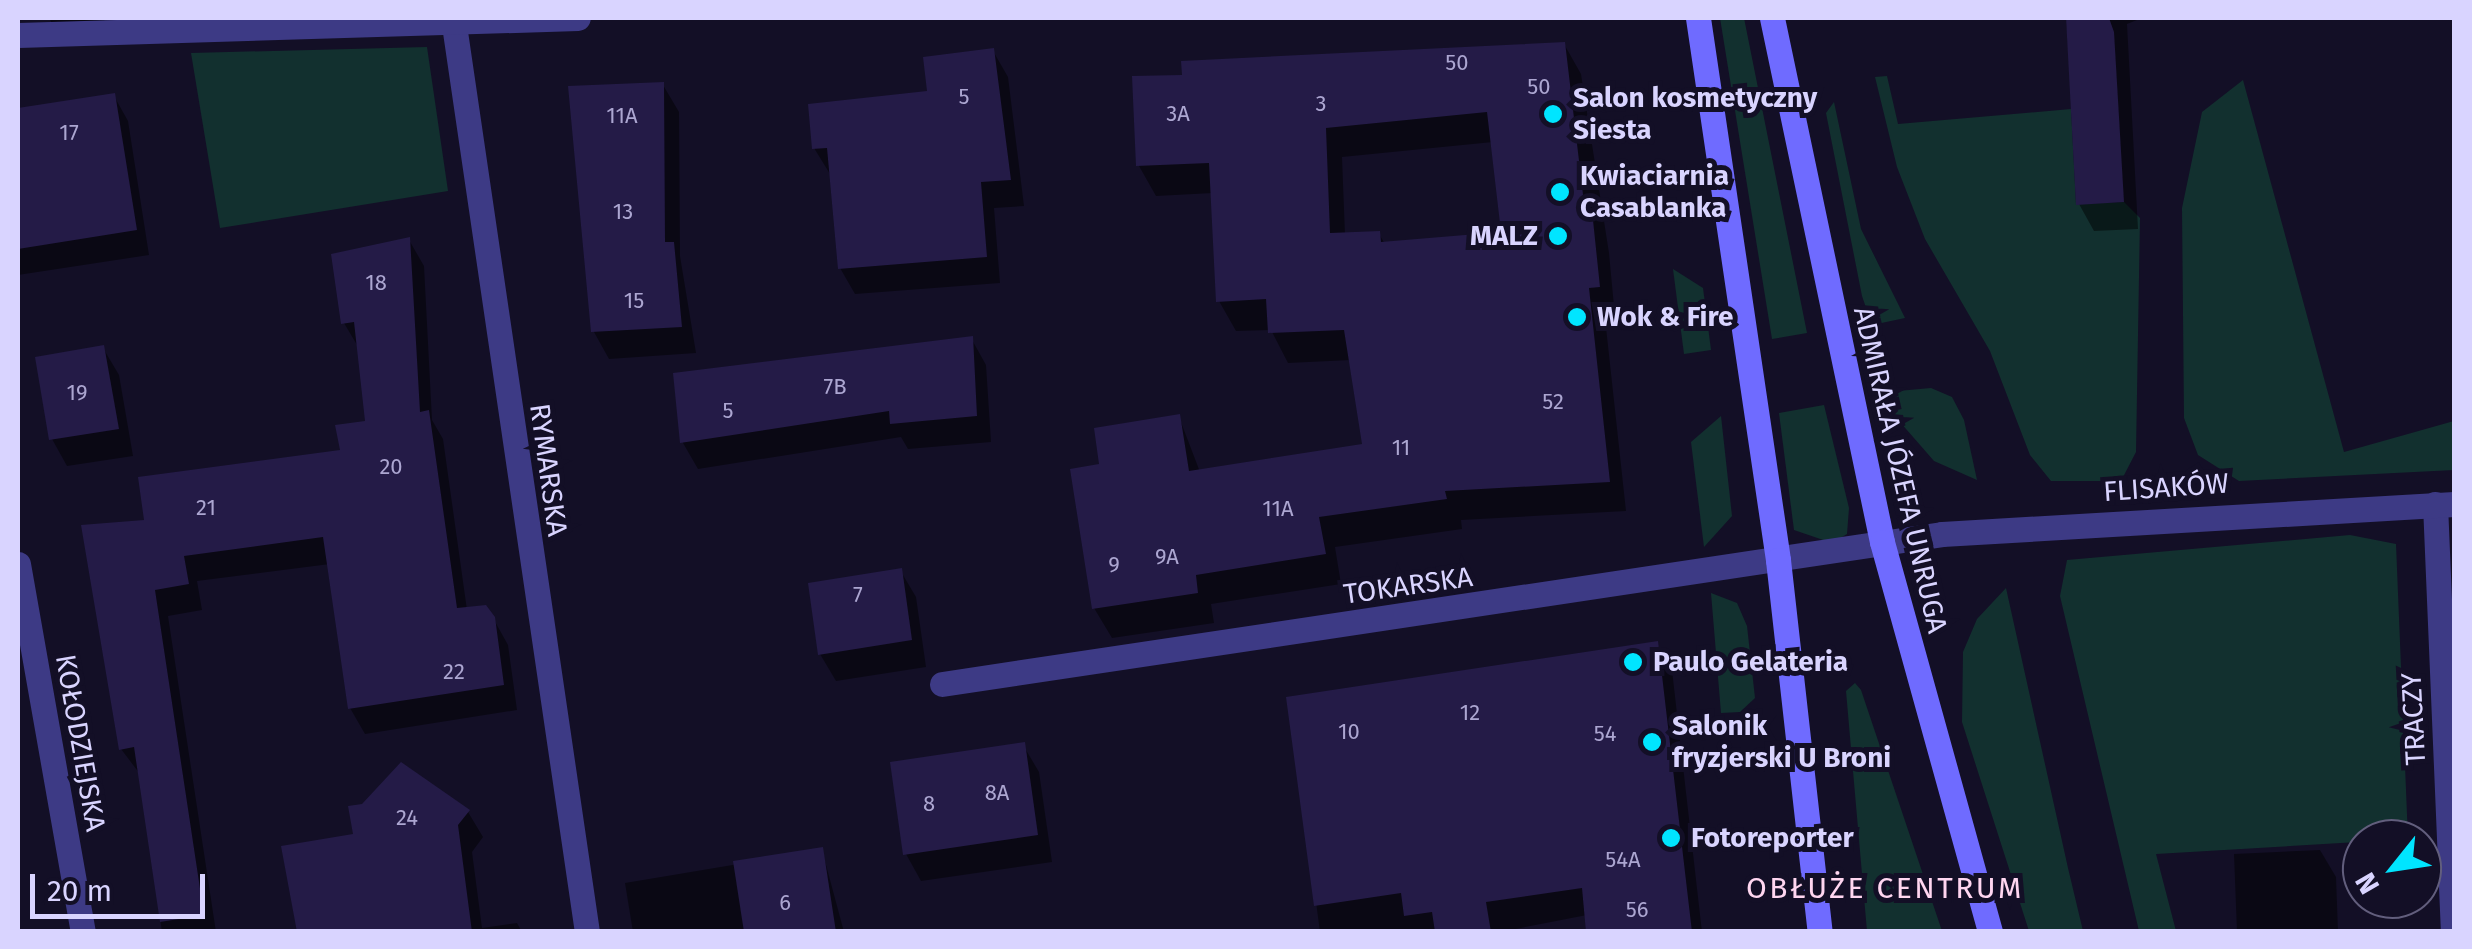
<!DOCTYPE html>
<meta charset="utf-8">
<style>
body{margin:0}
#map{position:relative;width:2472px;height:949px;overflow:hidden;background:#130f26;font-family:"Fira Sans",sans-serif}
div>[style]{position:absolute}
.green>*{inset:0;background:#12302f}
.shadow>*{inset:0;background:#0007}
.building>*{inset:0;background:#241b47}
.street>*{height:25px;margin:-12.5px;padding:0 12.5px;transform-origin:12.5px;border-radius:12.5px;background:#3d3a85}
.secondary>*{height:25px;margin:-12.5px;padding:0 12.5px;transform-origin:12.5px;border-radius:12.5px;background:#6f6bff}
.dots>*{width:28px;height:28px;translate:-50% -50%;box-sizing:border-box;border:5px solid #130f26;border-radius:50%}
span{translate:-50% -50%;white-space:nowrap;text-align:center;line-height:1.15;-webkit-text-stroke:10px #130f26;paint-order:stroke}
.number-label{font-size:22px;color:#aca6d1}
.number-label span{-webkit-text-stroke-width:0}
.poi-label{font-size:28px;color:#d9d4ff;font-weight:700}
.left{translate:0 -50%;text-align:left}
.right{translate:-100% -50%;text-align:right}
.street-label{font-size:28px;color:#d9d4ff}
.neighbourhood-label{font-size:30px;color:#ffd6f0;letter-spacing:2.5px}
.frame{position:absolute;inset:0;border:20px solid #d9d4ff;pointer-events:none}
.north{position:absolute;left:2342px;top:819px;width:100px;height:100px;box-sizing:border-box;background:#130f26;border:2px solid #625e7d;border-radius:50%;rotate:240deg;font-size:28px;font-weight:700;line-height:40px;text-align:center;color:#d9d4ff}
.north::after{content:'';display:block;margin:auto;width:35px;height:45px;background:#00e5ff;clip-path:polygon(50% 0,100% 100%,50% 72%,0 100%)}
.scale{position:absolute;left:30px;top:874px;width:175px;height:45px;box-sizing:border-box;border:5px solid #d9d4ff;border-top:0;padding-left:12px;font-size:30px;line-height:35px;white-space:nowrap;color:#d9d4ff;-webkit-text-stroke:8px #130f26;paint-order:stroke}
</style>
<div id="map">
<div class="green">
<i style="clip-path:polygon(1720px 18px,1744px 18px,1807px 333px,1772px 339px)"></i>
<i style="clip-path:polygon(427px 47px,448px 191px,220px 228px,191px 53px)"></i>
<i style="clip-path:polygon(1887px 76px,1898px 124px,2071px 109px,2076px 204px,2124px 202px,2140px 218px,2136px 452px,2121px 481px,2051px 481px,2030px 455px,1990px 351px,1925px 239px,1897px 167px,1875px 77px)"></i>
<i style="clip-path:polygon(2243px 80px,2344px 452px,2454px 421px,2454px 470px,2239px 481px,2198px 455px,2184px 418px,2182px 208px,2202px 112px)"></i>
<i style="clip-path:polygon(1834px 102px,1861px 229px,1905px 318px,1872px 325px,1862px 296px,1826px 113px)"></i>
<i style="clip-path:polygon(1673px 269px,1703px 288px,1711px 350px,1684px 354px)"></i>
<i style="clip-path:polygon(1931px 388px,1952px 397px,1964px 420px,1977px 480px,1934px 461px,1893px 414px,1887px 392px)"></i>
<i style="clip-path:polygon(1824px 405px,1849px 508px,1847px 534px,1832px 543px,1794px 530px,1779px 413px)"></i>
<i style="clip-path:polygon(1721px 416px,1732px 516px,1704px 547px,1691px 442px)"></i>
<i style="clip-path:polygon(2350px 535px,2396px 544px,2408px 839px,2156px 854px,2176px 931px,2139px 931px,2060px 596px,2067px 560px)"></i>
<i style="clip-path:polygon(2006px 588px,2068px 868px,2083px 931px,2029px 931px,1962px 722px,1963px 652px,1977px 619px)"></i>
<i style="clip-path:polygon(1711px 593px,1737px 603px,1747px 626px,1755px 698px,1740px 712px,1721px 713px)"></i>
<i style="clip-path:polygon(1855px 683px,1861px 690px,1942px 931px,1867px 931px,1846px 691px)"></i>
</div>
<div class="shadow">
<i style="clip-path:polygon(49px 18px,104px 18px,105px 23px,58px 34px)"></i>
<i style="clip-path:polygon(2066px 18px,2142px 18px,2127px 24px,2138px 229px,2094px 231px,2079px 204px)"></i>
<i style="clip-path:polygon(evenodd,1564px 44px,1581px 74px,1609px 253px,1615px 317px,1605px 318px,1626px 511px,1461px 520px,1462px 529px,1335px 547px,1341px 584px,1211px 604px,1214px 623px,1112px 638px,1094px 608px,1102px 466px,1179px 417px,1200px 472px,1365px 446px,1351px 360px,1288px 363px,1271px 330px,1236px 331px,1219px 301px,1213px 193px,1156px 196px,1139px 166px,1184px 77px,1564px 44px,1493px 142px,1504px 235px,1385px 244px,1379px 234px,1345px 235px,1342px 157px,1493px 142px)"></i>
<i style="clip-path:polygon(993px 51px,1008px 77px,1024px 206px,994px 208px,1000px 283px,855px 294px,840px 268px,830px 174px,814px 148px,930px 93px)"></i>
<i style="clip-path:polygon(663px 85px,679px 112px,680px 256px,696px 353px,609px 359px,594px 332px)"></i>
<i style="clip-path:polygon(114px 96px,128px 121px,149px 255px,18px 275px,18px 205px,27px 203px,18px 111px)"></i>
<i style="clip-path:polygon(409px 240px,424px 266px,432px 420px,443px 439px,467px 610px,493px 618px,508px 645px,517px 710px,365px 734px,350px 708px,330px 564px,197px 581px,202px 610px,168px 616px,216px 932px,162px 932px,140px 774px,121px 749px,147px 522px,342px 452px,368px 423px,360px 350px,344px 323px)"></i>
<i style="clip-path:polygon(971px 338px,986px 365px,991px 442px,908px 449px,901px 437px,698px 469px,683px 443px,676px 375px)"></i>
<i style="clip-path:polygon(103px 348px,119px 375px,133px 456px,67px 466px,52px 439px)"></i>
<i style="clip-path:polygon(900px 570px,916px 597px,926px 667px,836px 681px,820px 654px)"></i>
<i style="clip-path:polygon(1657px 644px,1672px 670px,1702px 932px,1589px 932px,1587px 915px,1500px 932px,1320px 932px,1289px 699px)"></i>
<i style="clip-path:polygon(1023px 745px,1039px 772px,1052px 862px,921px 881px,906px 854px)"></i>
<i style="clip-path:polygon(468px 812px,483px 837px,472px 852px,482px 928px,517px 923px,522px 932px,425px 932px,306px 914px)"></i>
<i style="clip-path:polygon(822px 850px,844px 932px,633px 932px,625px 883px)"></i>
<i style="clip-path:polygon(2320px 850px,2336px 877px,2338px 932px,2237px 932px,2234px 854px)"></i>
</div>
<div class="building">
<i style="clip-path:polygon(2066px 18px,2109px 18px,2114px 32px,2124px 202px,2076px 205px)"></i>
<i style="clip-path:polygon(evenodd,1565px 42px,1586px 220px,1593px 220px,1600px 287px,1589px 288px,1610px 482px,1445px 491px,1447px 499px,1319px 517px,1326px 554px,1196px 575px,1198px 593px,1092px 609px,1070px 469px,1099px 464px,1094px 428px,1180px 414px,1189px 471px,1362px 444px,1344px 330px,1268px 333px,1266px 299px,1216px 302px,1209px 163px,1136px 166px,1132px 76px,1182px 75px,1181px 61px,1565px 42px,1487px 112px,1501px 232px,1381px 242px,1380px 231px,1330px 233px,1326px 128px,1487px 112px)"></i>
<i style="clip-path:polygon(994px 48px,1011px 180px,981px 182px,987px 257px,838px 269px,827px 148px,812px 149px,808px 104px,927px 91px,923px 57px)"></i>
<i style="clip-path:polygon(664px 82px,665px 242px,674px 242px,682px 327px,591px 332px,568px 86px)"></i>
<i style="clip-path:polygon(115px 93px,137px 230px,18px 249px,18px 108px)"></i>
<i style="clip-path:polygon(410px 237px,420px 412px,429px 410px,457px 608px,486px 605px,495px 617px,504px 685px,348px 709px,323px 537px,184px 556px,189px 584px,155px 590px,204px 915px,160px 922px,134px 747px,119px 750px,81px 525px,144px 520px,138px 477px,340px 450px,335px 425px,365px 421px,354px 322px,341px 324px,331px 254px)"></i>
<i style="clip-path:polygon(973px 336px,977px 416px,890px 424px,889px 411px,680px 443px,673px 373px)"></i>
<i style="clip-path:polygon(104px 345px,119px 429px,49px 440px,35px 357px)"></i>
<i style="clip-path:polygon(902px 568px,912px 640px,818px 655px,808px 583px)"></i>
<i style="clip-path:polygon(1658px 641px,1692px 932px,1586px 932px,1582px 888px,1486px 902px,1491px 932px,1435px 932px,1432px 912px,1404px 916px,1401px 893px,1314px 906px,1286px 697px)"></i>
<i style="clip-path:polygon(1025px 742px,1038px 835px,903px 855px,890px 762px)"></i>
<i style="clip-path:polygon(401px 762px,470px 810px,458px 825px,472px 932px,297px 932px,281px 846px,353px 834px,348px 806px,362px 804px)"></i>
<i style="clip-path:polygon(823px 847px,836px 932px,744px 932px,733px 861px)"></i>
</div>
<div class="street">
<i style="left:453px;top:18px;width:924px;rotate:81.66deg"></i>
<i style="left:18px;top:35px;width:560px;rotate:-1.74deg"></i>
<i style="left:2435px;top:504px;width:428px;rotate:87.6deg"></i>
<i style="left:18px;top:564px;width:374px;rotate:80deg"></i>
<i style="left:942px;top:684px;width:1011px;rotate:-8.53deg"></i>
<i style="left:1942px;top:534px;width:513px;rotate:-3.35deg"></i>
</div>
<div class="secondary">
<i style="left:1698px;top:18px;width:548px;rotate:81.6deg"></i>
<i style="left:1778px;top:560px;width:374px;rotate:83.6deg"></i>
<i style="left:1772px;top:18px;width:535px;rotate:78.14deg"></i>
<i style="left:1882px;top:542px;width:405px;rotate:74.5deg"></i>
</div>
<div class="dots">
<i style="left:1553px;top:114px;background:#00e5ff"></i>
<i style="left:1560px;top:192px;background:#00e5ff"></i>
<i style="left:1558px;top:236px;background:#00e5ff"></i>
<i style="left:1577px;top:317px;background:#00e5ff"></i>
<i style="left:1633px;top:662px;background:#00e5ff"></i>
<i style="left:1652px;top:742px;background:#00e5ff"></i>
<i style="left:1671px;top:838px;background:#00e5ff"></i>
</div>
<div class="number-label">
<span style="left:1457px;top:63px">50</span>
<span style="left:1539px;top:87px">50</span>
<span style="left:964px;top:97px">5</span>
<span style="left:1321px;top:104px">3</span>
<span style="left:1178px;top:114px">3A</span>
<span style="left:622px;top:116px">11A</span>
<span style="left:69px;top:133px">17</span>
<span style="left:623px;top:212px">13</span>
<span style="left:376px;top:283px">18</span>
<span style="left:634px;top:301px">15</span>
<span style="left:835px;top:387px">7B</span>
<span style="left:77px;top:393px">19</span>
<span style="left:1553px;top:402px">52</span>
<span style="left:728px;top:411px">5</span>
<span style="left:1401px;top:448px">11</span>
<span style="left:391px;top:467px">20</span>
<span style="left:206px;top:508px">21</span>
<span style="left:1278px;top:509px">11A</span>
<span style="left:1167px;top:557px">9A</span>
<span style="left:1114px;top:565px">9</span>
<span style="left:858px;top:595px">7</span>
<span style="left:454px;top:672px">22</span>
<span style="left:1470px;top:713px">12</span>
<span style="left:1349px;top:732px">10</span>
<span style="left:1605px;top:734px">54</span>
<span style="left:997px;top:793px">8A</span>
<span style="left:929px;top:804px">8</span>
<span style="left:407px;top:818px">24</span>
<span style="left:1623px;top:860px">54A</span>
<span style="left:785px;top:903px">6</span>
<span style="left:1637px;top:910px">56</span>
</div>
<div class="poi-label">
<span class="left" style="left:1573px;top:114px">Salon kosmetyczny<br>Siesta</span>
<span class="left" style="left:1580px;top:192px">Kwiaciarnia<br>Casablanka</span>
<span class="right" style="left:1538px;top:236px">MALZ</span>
<span class="left" style="left:1597px;top:317px">Wok &amp; Fire</span>
<span class="left" style="left:1653px;top:662px">Paulo Gelateria</span>
<span class="left" style="left:1672px;top:742px">Salonik<br>fryzjerski U Broni</span>
<span class="left" style="left:1691px;top:838px">Fotoreporter</span>
</div>
<div class="street-label">
<span style="left:548px;top:470px;rotate:82deg">RYMARSKA</span>
<span style="left:1900px;top:470px;rotate:77deg">ADMIRAŁA JÓZEFA UNRUGA</span>
<span style="left:2166px;top:488px;rotate:-4deg">FLISAKÓW</span>
<span style="left:1408px;top:586px;rotate:-8deg">TOKARSKA</span>
<span style="left:2414px;top:719px;rotate:-93deg">TRACZY</span>
<span style="left:80px;top:743px;rotate:80deg">KOŁODZIEJSKA</span>
</div>
<div class="neighbourhood-label">
<span style="left:1885px;top:888px">OBŁUŻE CENTRUM</span>
</div>
<div class="frame"></div>
<div class="north">N</div>
<div class="scale">20 m</div>
</div>
